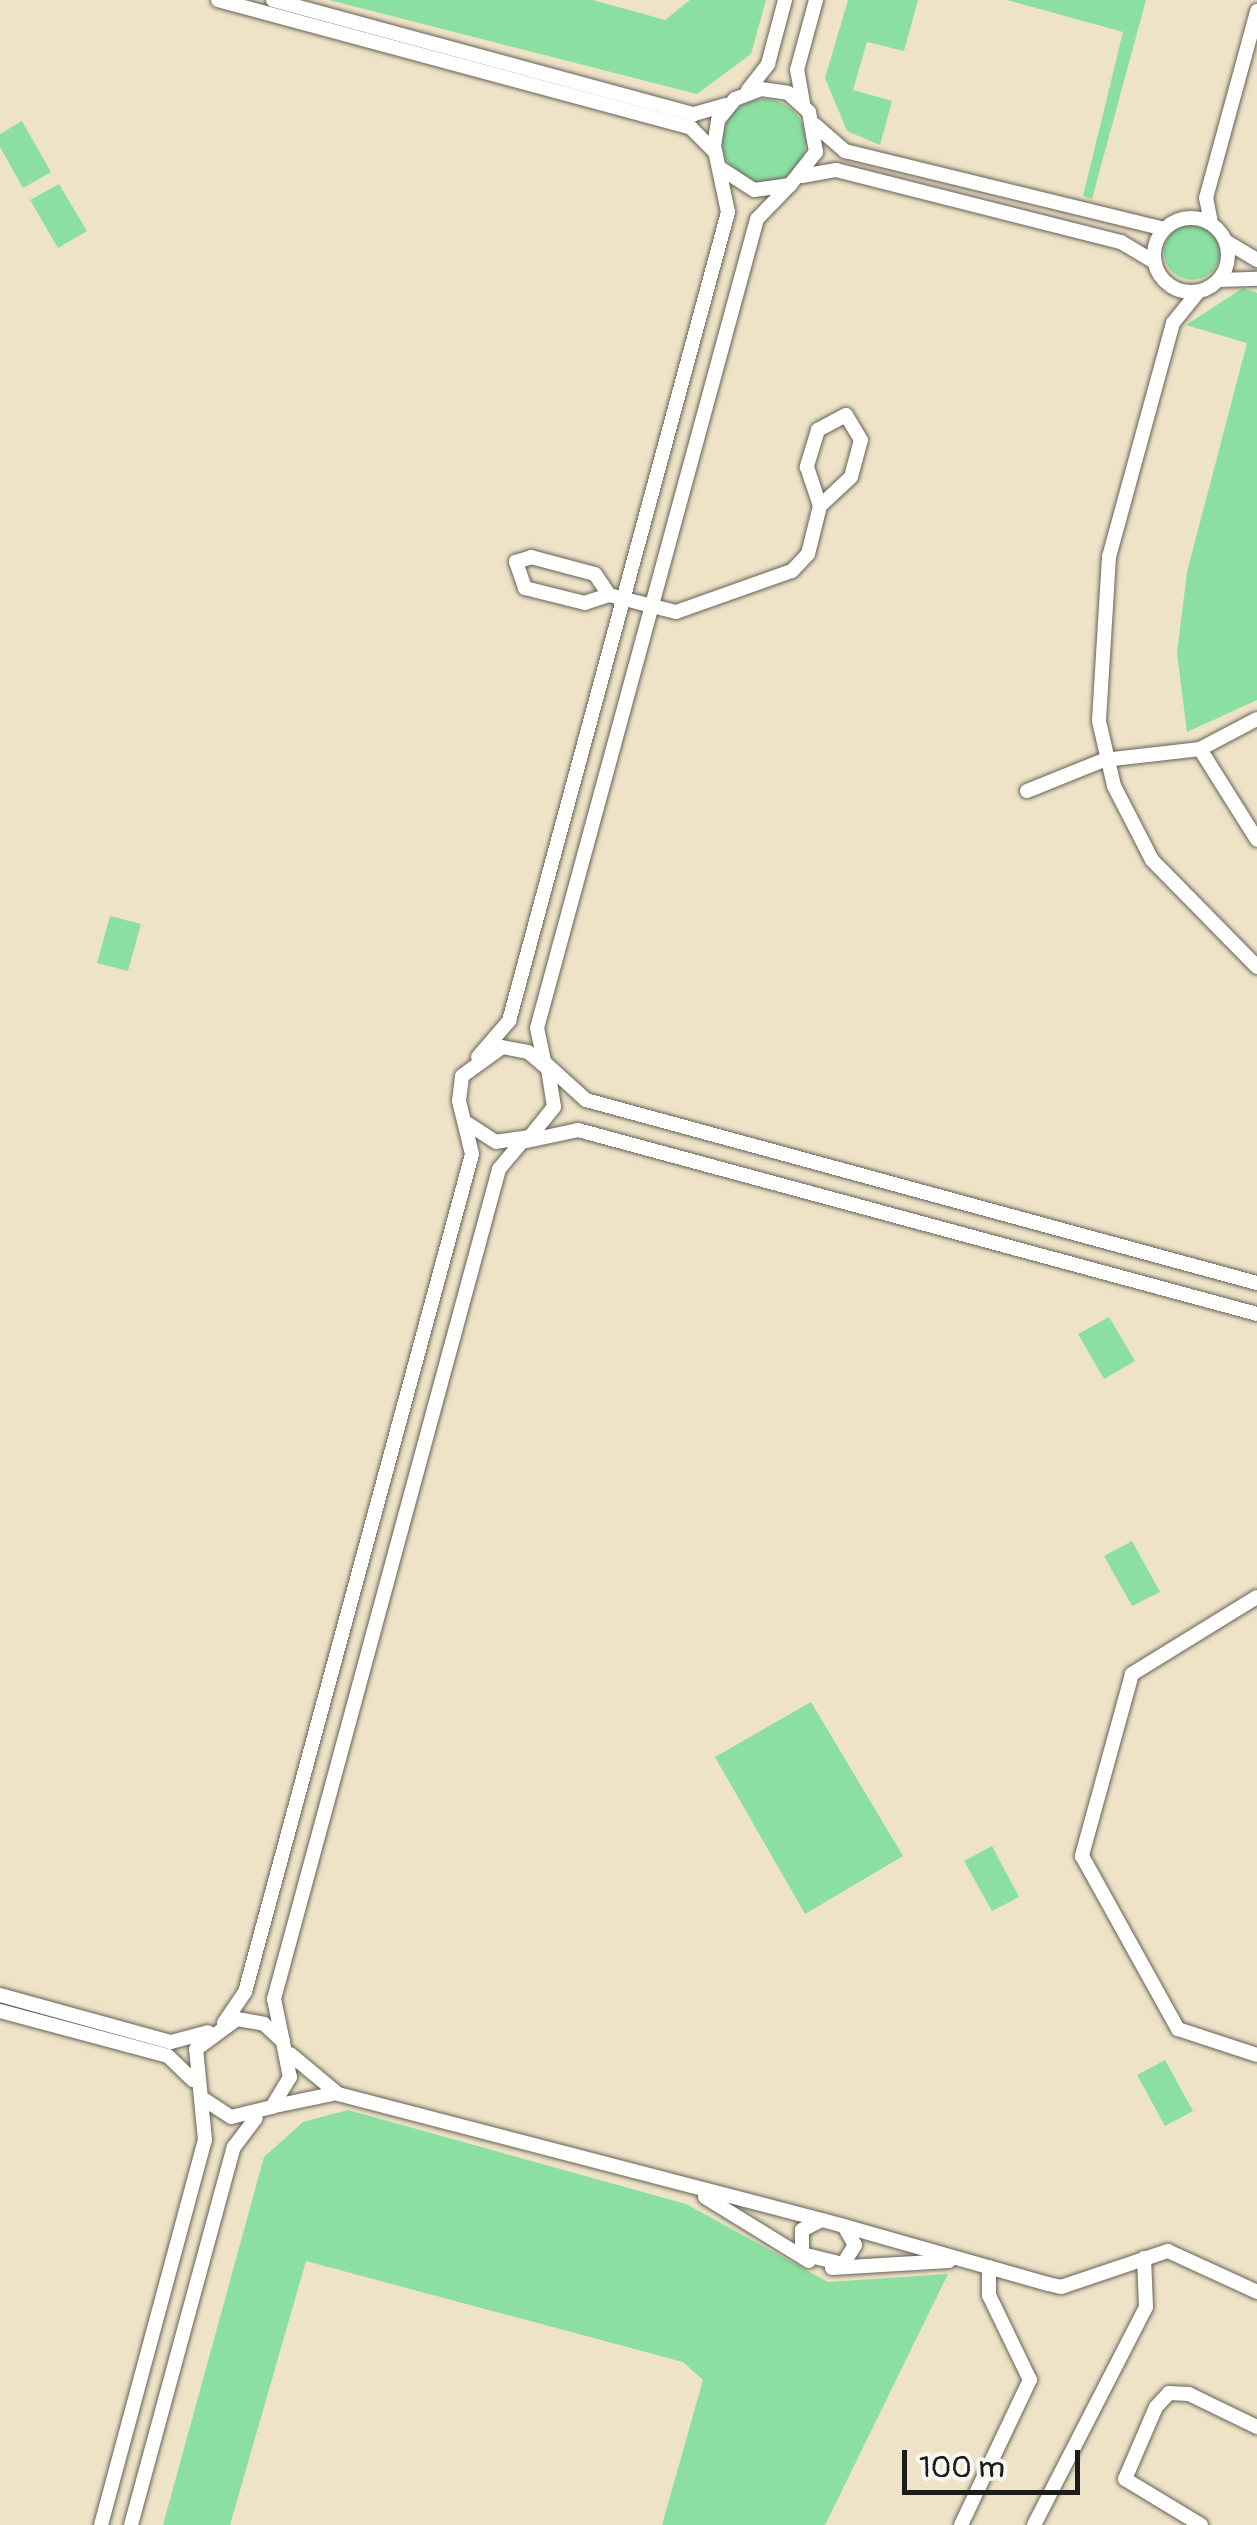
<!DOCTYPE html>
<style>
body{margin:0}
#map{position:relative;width:1257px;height:2525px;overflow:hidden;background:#eee3c7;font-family:Pangolin,sans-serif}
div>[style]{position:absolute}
.green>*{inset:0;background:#8bdfa1}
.round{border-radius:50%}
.roads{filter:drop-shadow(0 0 2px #666258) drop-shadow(0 0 2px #666258)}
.street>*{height:14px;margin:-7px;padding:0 7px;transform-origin:7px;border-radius:7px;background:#fff}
.street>.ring{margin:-7px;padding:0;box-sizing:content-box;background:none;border:14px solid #fff;border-radius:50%}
span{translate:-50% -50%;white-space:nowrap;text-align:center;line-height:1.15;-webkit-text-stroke:8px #f6f6f2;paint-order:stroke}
.scale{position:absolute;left:902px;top:2450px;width:178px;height:45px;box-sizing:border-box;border:5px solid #1c1c1c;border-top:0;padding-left:12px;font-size:30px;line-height:35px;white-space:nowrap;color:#1c1c1c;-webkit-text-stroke:8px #f6f6f2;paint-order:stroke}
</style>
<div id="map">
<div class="green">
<i style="clip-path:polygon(329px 0,593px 0,665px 20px,690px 0,766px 0,751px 54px,697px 94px)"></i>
<i style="clip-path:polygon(848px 0,918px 0,904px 51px,867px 42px,853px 90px,892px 101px,880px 145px,847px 131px,825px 78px)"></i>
<i style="clip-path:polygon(1007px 0,1146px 0,1092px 199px,1083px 196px,1123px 32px)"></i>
<i class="round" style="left:722px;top:99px;width:84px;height:84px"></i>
<i style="clip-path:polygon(22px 121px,51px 172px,23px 188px,0 147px,0 134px)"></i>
<i style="clip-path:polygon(59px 184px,87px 231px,58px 248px,30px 200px)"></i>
<i class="round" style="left:1164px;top:224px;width:56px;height:56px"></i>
<i style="clip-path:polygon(1243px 288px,1257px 293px,1257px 700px,1187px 732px,1177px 653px,1187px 572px,1247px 343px,1186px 325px)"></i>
<i style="clip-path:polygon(110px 916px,141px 924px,128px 971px,97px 963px)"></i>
<i style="clip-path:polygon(1109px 1317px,1135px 1361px,1104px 1379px,1078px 1334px)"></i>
<i style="clip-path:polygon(1132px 1541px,1160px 1592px,1132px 1606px,1104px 1556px)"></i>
<i style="clip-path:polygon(811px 1702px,903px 1856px,805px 1914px,715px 1757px)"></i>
<i style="clip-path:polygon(992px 1846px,1019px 1897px,992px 1911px,964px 1861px)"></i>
<i style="clip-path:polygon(1165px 2060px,1193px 2111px,1165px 2126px,1137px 2075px)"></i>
<i style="clip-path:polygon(348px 2110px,686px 2204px,828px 2282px,948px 2274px,825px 2525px,662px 2525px,703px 2380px,683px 2362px,306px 2261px,230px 2525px,163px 2525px,264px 2157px,303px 2122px)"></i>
</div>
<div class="roads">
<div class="street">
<i style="left:218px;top:0;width:490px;rotate:15.1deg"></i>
<i style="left:691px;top:128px;width:34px;rotate:45deg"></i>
<i style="left:273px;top:0;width:436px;rotate:15.2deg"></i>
<i style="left:694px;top:114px;width:33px;rotate:-16deg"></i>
<i style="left:748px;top:90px;width:33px;rotate:-52deg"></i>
<i style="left:768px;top:64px;width:66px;rotate:-75.1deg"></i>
<i style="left:803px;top:103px;width:34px;rotate:-100deg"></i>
<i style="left:797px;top:70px;width:73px;rotate:-74.8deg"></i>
<i style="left:815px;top:125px;width:40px;rotate:41deg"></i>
<i style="left:845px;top:151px;width:328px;rotate:13.7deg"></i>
<i style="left:802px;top:176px;width:35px;rotate:-10deg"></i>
<i style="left:836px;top:170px;width:294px;rotate:14.2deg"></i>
<i style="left:1121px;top:242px;width:39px;rotate:31deg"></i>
<i style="left:790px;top:185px;width:47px;rotate:134.1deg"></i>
<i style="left:757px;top:219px;width:838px;rotate:105.21deg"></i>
<i style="left:537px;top:1028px;width:35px;rotate:78deg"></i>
<i style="left:544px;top:1062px;width:57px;rotate:42.1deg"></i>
<i style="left:586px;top:1100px;width:696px;rotate:15.26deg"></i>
<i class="ring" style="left:1154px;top:218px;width:60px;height:60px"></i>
<i style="left:1211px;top:223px;width:25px;rotate:-101deg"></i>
<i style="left:1206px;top:198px;width:194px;rotate:-74.7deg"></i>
<i style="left:1227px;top:242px;width:35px;rotate:31deg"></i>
<i style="left:1219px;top:280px;width:38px;rotate:-2deg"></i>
<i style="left:1198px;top:292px;width:40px;rotate:129deg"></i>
<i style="left:1173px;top:323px;width:243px;rotate:105.3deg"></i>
<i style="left:1109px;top:557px;width:164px;rotate:93.5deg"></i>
<i style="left:1099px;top:721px;width:67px;rotate:77deg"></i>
<i style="left:1114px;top:786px;width:83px;rotate:62.8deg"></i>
<i style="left:1152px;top:860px;width:150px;rotate:45.5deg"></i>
<i style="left:609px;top:595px;width:25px;rotate:162deg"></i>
<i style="left:585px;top:603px;width:62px;rotate:-166deg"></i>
<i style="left:525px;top:588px;width:28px;rotate:-109deg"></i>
<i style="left:516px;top:562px;width:16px;rotate:-18deg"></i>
<i style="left:531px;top:557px;width:66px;rotate:14.9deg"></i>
<i style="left:595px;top:574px;width:25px;rotate:56deg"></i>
<i style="left:609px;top:595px;width:69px;rotate:14.2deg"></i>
<i style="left:676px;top:612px;width:123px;rotate:-19.5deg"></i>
<i style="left:792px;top:571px;width:23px;rotate:-47deg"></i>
<i style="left:808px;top:554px;width:49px;rotate:-76deg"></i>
<i style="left:820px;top:506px;width:42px;rotate:-43.1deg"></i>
<i style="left:851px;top:477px;width:38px;rotate:-75deg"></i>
<i style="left:861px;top:440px;width:29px;rotate:-121deg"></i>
<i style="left:846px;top:415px;width:32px;rotate:152deg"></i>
<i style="left:818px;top:430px;width:39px;rotate:107deg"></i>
<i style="left:807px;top:467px;width:41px;rotate:71.6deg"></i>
<i style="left:1200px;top:749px;width:107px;rotate:57.9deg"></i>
<i style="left:1027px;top:791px;width:83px;rotate:-21.9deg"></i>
<i style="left:1104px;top:760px;width:97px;rotate:-6.5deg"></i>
<i style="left:1200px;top:749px;width:64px;rotate:-27.8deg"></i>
<i style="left:478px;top:1057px;width:48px;rotate:-49.3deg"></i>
<i style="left:509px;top:1021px;width:838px;rotate:-74.85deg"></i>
<i style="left:728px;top:212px;width:67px;rotate:-102deg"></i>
<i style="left:714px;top:146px;width:26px;rotate:-81deg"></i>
<i style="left:718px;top:120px;width:27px;rotate:-51deg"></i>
<i style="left:735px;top:99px;width:28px;rotate:-21deg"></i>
<i style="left:761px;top:89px;width:27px;rotate:8deg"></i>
<i style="left:788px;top:93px;width:28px;rotate:42deg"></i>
<i style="left:809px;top:112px;width:41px;rotate:80.1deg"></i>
<i style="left:816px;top:152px;width:42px;rotate:128.2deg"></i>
<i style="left:790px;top:185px;width:36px;rotate:172deg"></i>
<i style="left:754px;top:190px;width:37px;rotate:-147deg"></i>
<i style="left:1257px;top:1597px;width:147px;rotate:148.4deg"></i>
<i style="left:1132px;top:1674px;width:189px;rotate:105.4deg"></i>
<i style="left:1082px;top:1856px;width:198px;rotate:61deg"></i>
<i style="left:1178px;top:2029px;width:83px;rotate:18.2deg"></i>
<i style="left:0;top:1995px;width:177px;rotate:15.4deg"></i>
<i style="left:171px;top:2042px;width:38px;rotate:-15deg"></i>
<i style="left:0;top:2011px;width:174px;rotate:15deg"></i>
<i style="left:168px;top:2056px;width:35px;rotate:44deg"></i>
<i style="left:224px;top:2023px;width:37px;rotate:-56deg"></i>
<i style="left:245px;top:1992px;width:868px;rotate:-74.84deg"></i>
<i style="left:472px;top:1154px;width:55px;rotate:-103.8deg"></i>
<i style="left:459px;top:1101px;width:25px;rotate:-83deg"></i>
<i style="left:462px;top:1076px;width:49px;rotate:-35.9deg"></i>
<i style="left:502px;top:1047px;width:26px;rotate:11deg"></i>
<i style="left:528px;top:1052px;width:26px;rotate:40deg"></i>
<i style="left:548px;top:1069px;width:38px;rotate:81deg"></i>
<i style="left:554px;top:1107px;width:38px;rotate:129deg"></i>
<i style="left:530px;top:1137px;width:34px;rotate:172deg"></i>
<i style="left:496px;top:1142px;width:33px;rotate:-147deg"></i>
<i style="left:283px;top:2042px;width:44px;rotate:-101.8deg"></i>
<i style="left:274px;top:1999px;width:860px;rotate:-74.83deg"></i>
<i style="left:499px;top:1169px;width:35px;rotate:-50deg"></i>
<i style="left:522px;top:1142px;width:57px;rotate:-12.1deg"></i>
<i style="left:578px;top:1130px;width:703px;rotate:15.16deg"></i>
<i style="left:290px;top:2054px;width:62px;rotate:39.8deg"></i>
<i style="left:338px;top:2094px;width:500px;rotate:14.59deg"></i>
<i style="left:275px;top:2106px;width:58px;rotate:-11.9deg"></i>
<i style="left:705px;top:2197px;width:122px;rotate:31.6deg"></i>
<i style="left:844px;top:2226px;width:22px;rotate:60deg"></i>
<i style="left:855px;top:2245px;width:22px;rotate:122deg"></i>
<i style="left:843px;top:2264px;width:42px;rotate:-166.3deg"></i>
<i style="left:802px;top:2254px;width:24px;rotate:-90deg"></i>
<i style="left:802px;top:2230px;width:22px;rotate:-27deg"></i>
<i style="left:822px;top:2220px;width:23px;rotate:15deg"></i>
<i style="left:844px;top:2226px;width:212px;rotate:15.9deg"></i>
<i style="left:1048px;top:2284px;width:13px;rotate:13deg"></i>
<i style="left:1061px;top:2287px;width:113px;rotate:-18.6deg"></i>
<i style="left:1168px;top:2251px;width:98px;rotate:24.7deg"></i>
<i style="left:832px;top:2268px;width:117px;rotate:-3.4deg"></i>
<i style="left:101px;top:2525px;width:399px;rotate:-74.9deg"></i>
<i style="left:205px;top:2140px;width:91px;rotate:-95.6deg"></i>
<i style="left:196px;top:2049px;width:51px;rotate:-36.2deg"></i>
<i style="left:237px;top:2019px;width:27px;rotate:10deg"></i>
<i style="left:264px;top:2024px;width:26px;rotate:43deg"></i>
<i style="left:283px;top:2042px;width:36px;rotate:79deg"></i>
<i style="left:290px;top:2077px;width:35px;rotate:121deg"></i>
<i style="left:272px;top:2107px;width:42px;rotate:166.3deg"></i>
<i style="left:231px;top:2117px;width:35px;rotate:-147deg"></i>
<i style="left:131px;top:2525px;width:392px;rotate:-74.8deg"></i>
<i style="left:234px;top:2147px;width:36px;rotate:-53deg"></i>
<i style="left:961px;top:2525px;width:161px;rotate:-64.6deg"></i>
<i style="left:1030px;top:2380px;width:94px;rotate:-115.8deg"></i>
<i style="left:989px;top:2295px;width:28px;rotate:-90deg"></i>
<i style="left:1034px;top:2525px;width:245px;rotate:-62.8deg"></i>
<i style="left:1146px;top:2307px;width:49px;rotate:-92.3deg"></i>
<i style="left:1201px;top:2525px;width:89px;rotate:-148.8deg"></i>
<i style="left:1125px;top:2479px;width:78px;rotate:-66.7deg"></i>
<i style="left:1156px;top:2407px;width:19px;rotate:-47deg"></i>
<i style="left:1169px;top:2393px;width:20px;rotate:3deg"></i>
<i style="left:1189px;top:2394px;width:76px;rotate:25.9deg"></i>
</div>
</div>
<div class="scale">100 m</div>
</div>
